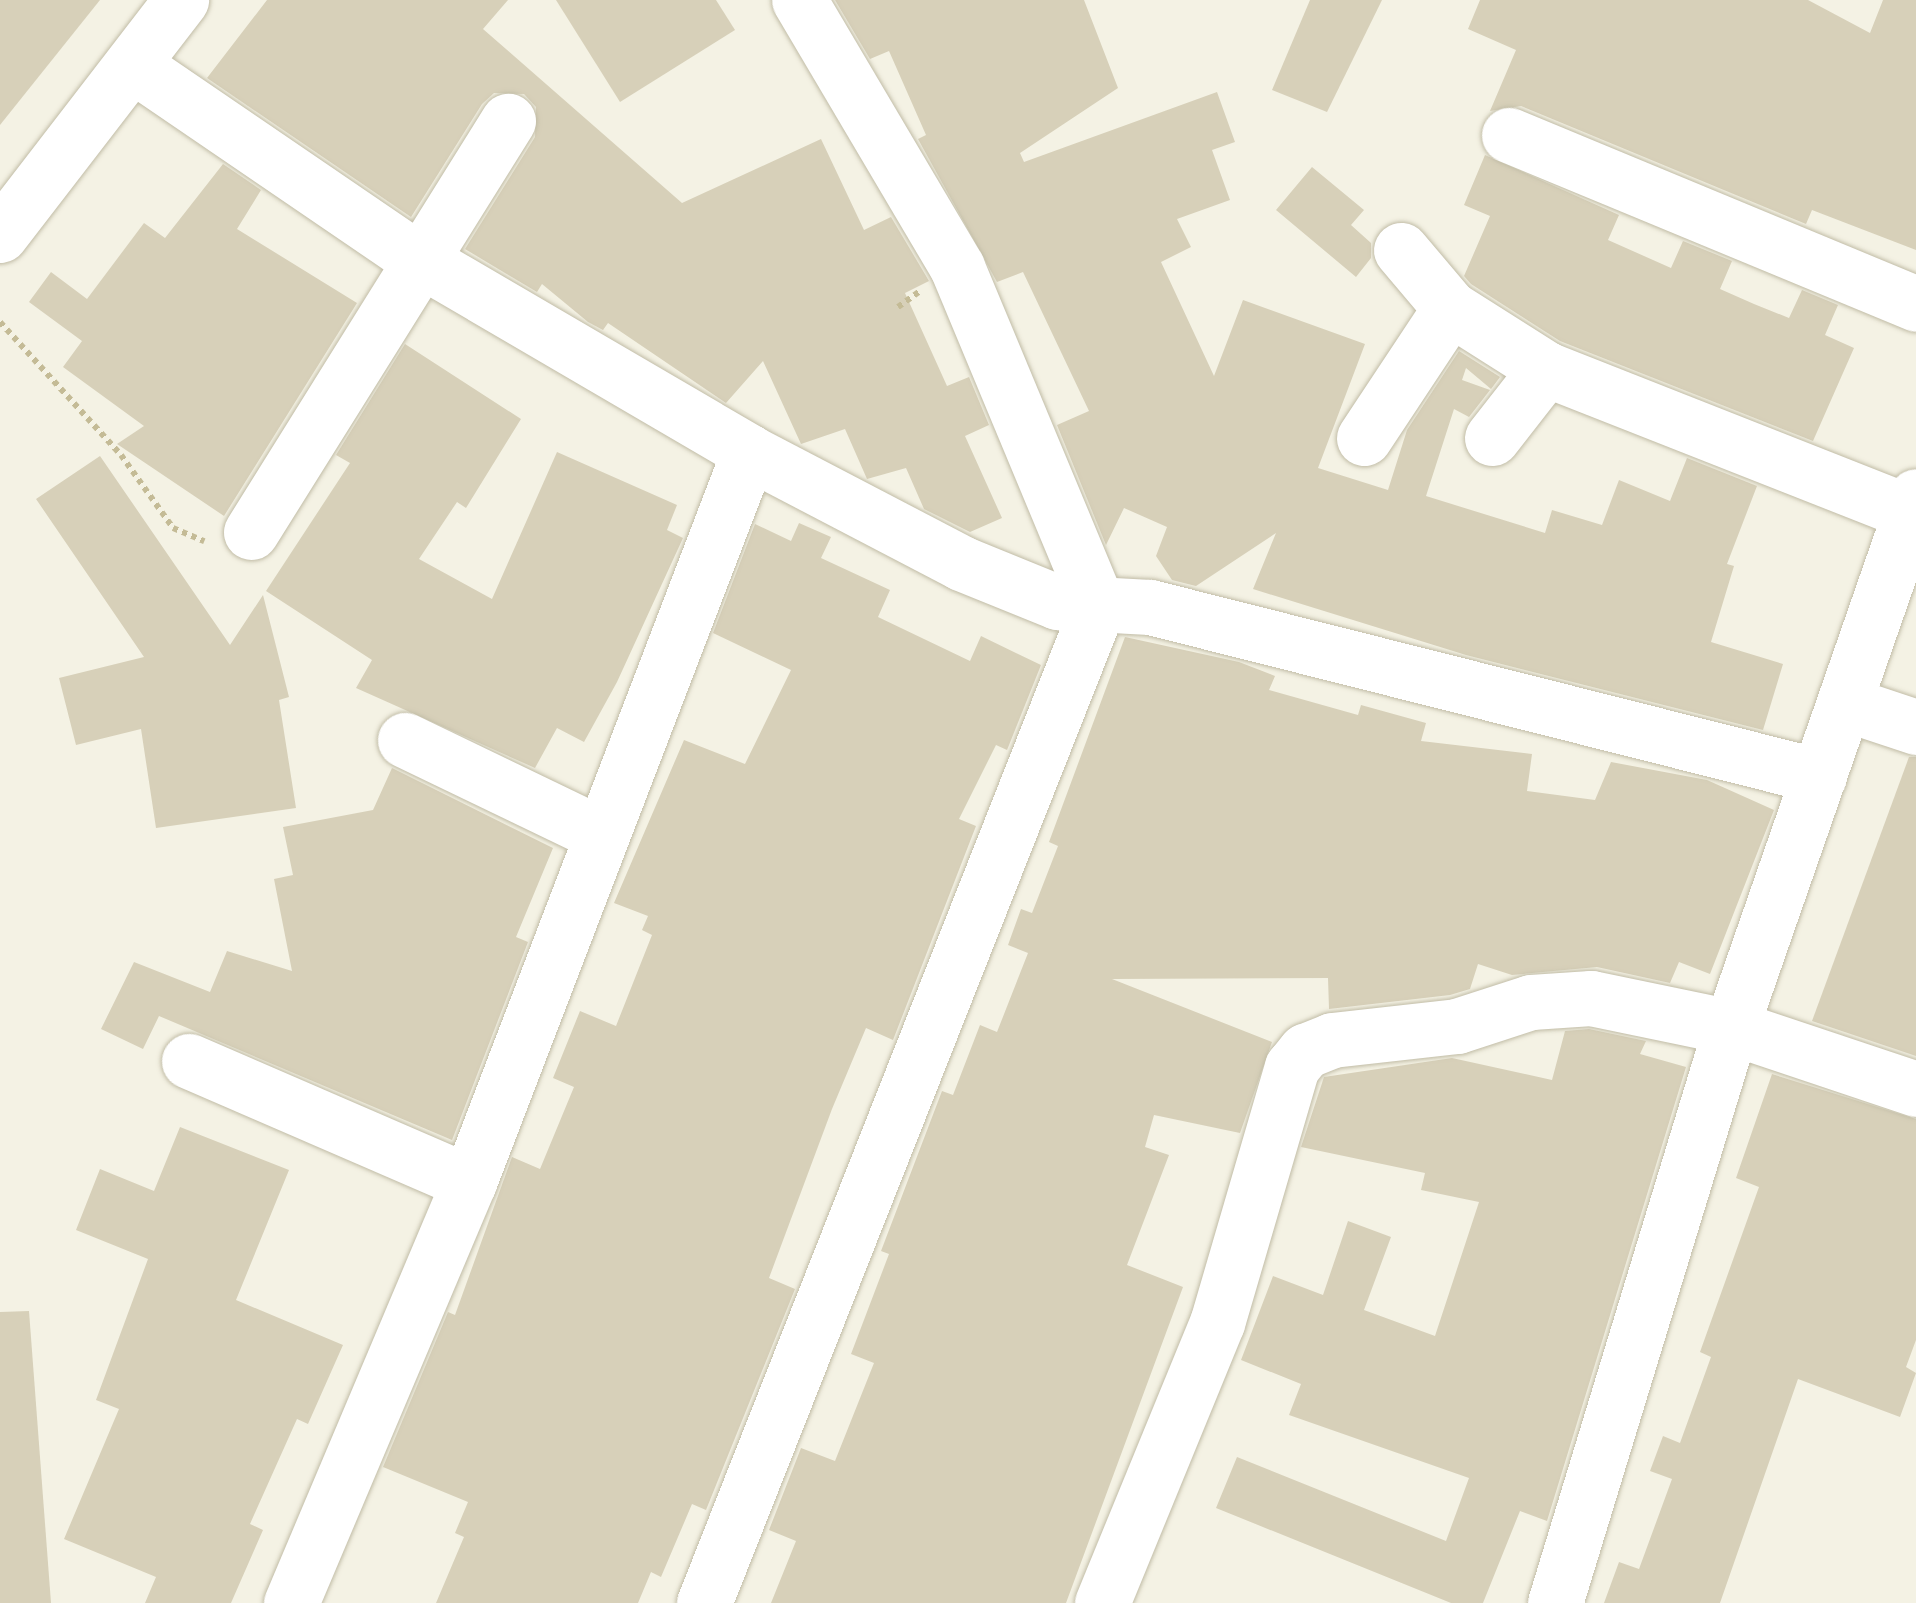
<!DOCTYPE html>
<style>
body{margin:0}
#map{position:relative;width:1916px;height:1603px;overflow:hidden;background:#f4f2e4;font-family:Figtree,sans-serif}
div>[style]{position:absolute}
.building>*{inset:0;background:#d7d0b9}
.path>*{height:6px;margin-top:-3px;transform-origin:0;background:repeating-linear-gradient(90deg,#c4bb96 0 5px,transparent 0 10px)}
.roads{filter:drop-shadow(0 0 2px #c1bca6) drop-shadow(0 0 2px #c1bca6)}
.minor>*{height:55px;margin:-27.5px;padding:0 27.5px;transform-origin:27.5px;border-radius:27.5px;background:#fff}
span{translate:-50% -50%;white-space:nowrap;text-align:center;line-height:1.15;-webkit-text-stroke:10px #fff;paint-order:stroke}
</style>
<div id="map">
<div class="building">
<i style="clip-path:polygon(0 0,100px 0,0 125px)"></i>
<i style="clip-path:polygon(267px 0,508px 0,483px 29px,682px 203px,821px 139px,864px 230px,891px 217px,929px 281px,905px 293px,947px 386px,969px 377px,989px 425px,965px 436px,1002px 518px,970px 532px,924px 509px,906px 468px,867px 479px,845px 429px,801px 444px,763px 361px,726px 403px,608px 323px,603px 330px,588px 322px,542px 284px,537px 292px,465px 249px,535px 137px,536px 107px,524px 94px,494px 93px,482px 104px,411px 217px,207px 78px)"></i>
<i style="clip-path:polygon(556px 0,716px 0,735px 30px,620px 102px)"></i>
<i style="clip-path:polygon(835px 0,1084px 0,1118px 88px,1020px 153px,1024px 162px,1217px 92px,1235px 142px,1212px 150px,1230px 200px,1177px 219px,1191px 247px,1161px 262px,1214px 376px,1243px 300px,1365px 344px,1318px 468px,1388px 490px,1407px 430px,1459px 351px,1500px 377px,1491px 389px,1466px 368px,1462px 380px,1490px 390px,1469px 417px,1454px 409px,1426px 496px,1545px 533px,1552px 510px,1602px 525px,1619px 480px,1670px 501px,1687px 458px,1757px 486px,1727px 564px,1734px 566px,1711px 642px,1783px 664px,1763px 730px,1466px 655px,1253px 589px,1276px 533px,1196px 586px,1172px 580px,1156px 556px,1167px 527px,1124px 508px,1106px 545px,1057px 425px,1089px 411px,1023px 272px,997px 282px,918px 139px,926px 135px,889px 51px,870px 59px)"></i>
<i style="clip-path:polygon(1310px 0,1382px 0,1327px 112px,1272px 90px)"></i>
<i style="clip-path:polygon(1480px 0,1808px 0,1870px 33px,1883px 0,1916px 0,1916px 250px,1812px 210px,1806px 224px,1521px 106px,1490px 111px,1516px 50px,1468px 29px)"></i>
<i style="clip-path:polygon(1485px 155px,1619px 215px,1608px 240px,1671px 268px,1683px 241px,1732px 261px,1720px 289px,1754px 304px,1789px 318px,1802px 290px,1838px 305px,1825px 335px,1854px 348px,1813px 441px,1560px 341px,1471px 284px,1464px 276px,1490px 216px,1464px 205px)"></i>
<i style="clip-path:polygon(223px 164px,261px 190px,237px 229px,357px 303px,224px 516px,117px 444px,144px 426px,63px 367px,82px 341px,29px 302px,51px 272px,87px 299px,144px 223px,165px 238px)"></i>
<i style="clip-path:polygon(1312px 167px,1364px 210px,1351px 225px,1371px 243px,1371px 258px,1356px 277px,1276px 210px)"></i>
<i style="clip-path:polygon(405px 344px,521px 419px,466px 508px,457px 502px,419px 559px,492px 599px,557px 452px,677px 505px,667px 530px,683px 538px,617px 682px,584px 742px,557px 728px,535px 768px,356px 688px,372px 660px,266px 591px,350px 463px,336px 455px)"></i>
<i style="clip-path:polygon(100px 456px,230px 645px,263px 595px,289px 697px,279px 700px,296px 808px,156px 828px,141px 729px,76px 745px,59px 678px,144px 657px,36px 499px)"></i>
<i style="clip-path:polygon(799px 523px,831px 537px,821px 558px,890px 590px,878px 617px,970px 661px,981px 636px,1041px 665px,1007px 750px,996px 745px,959px 819px,976px 826px,893px 1040px,866px 1028px,832px 1109px,769px 1278px,795px 1289px,706px 1510px,692px 1504px,661px 1577px,651px 1572px,638px 1603px,436px 1603px,464px 1537px,455px 1533px,468px 1502px,383px 1467px,448px 1312px,455px 1315px,512px 1157px,540px 1169px,574px 1087px,553px 1078px,580px 1011px,616px 1026px,652px 935px,642px 930px,648px 916px,614px 903px,684px 740px,745px 764px,791px 670px,713px 633px,755px 524px,791px 541px)"></i>
<i style="clip-path:polygon(1125px 637px,1239px 662px,1275px 676px,1269px 690px,1358px 715px,1361px 705px,1426px 723px,1421px 741px,1532px 754px,1527px 791px,1595px 800px,1611px 762px,1707px 780px,1774px 810px,1710px 974px,1679px 962px,1670px 983px,1597px 967px,1512px 975px,1478px 964px,1470px 989px,1450px 995px,1329px 1009px,1328px 978px,1112px 979px,1272px 1042px,1240px 1133px,1154px 1115px,1145px 1147px,1169px 1155px,1127px 1265px,1183px 1287px,1066px 1603px,771px 1603px,796px 1541px,769px 1530px,801px 1448px,835px 1461px,874px 1363px,851px 1354px,889px 1254px,881px 1251px,942px 1091px,953px 1095px,980px 1025px,997px 1032px,1028px 953px,1008px 945px,1021px 909px,1032px 913px,1058px 846px,1049px 842px)"></i>
<i style="clip-path:polygon(1909px 757px,1916px 757px,1916px 1056px,1812px 1021px)"></i>
<i style="clip-path:polygon(392px 768px,553px 848px,516px 937px,528px 942px,452px 1140px,159px 1016px,143px 1049px,101px 1029px,134px 962px,210px 992px,227px 951px,292px 971px,274px 879px,293px 875px,283px 827px,373px 810px)"></i>
<i style="clip-path:polygon(1589px 1029px,1646px 1041px,1640px 1054px,1686px 1067px,1547px 1521px,1520px 1511px,1483px 1603px,1451px 1603px,1216px 1508px,1237px 1457px,1446px 1541px,1469px 1478px,1289px 1415px,1301px 1384px,1241px 1360px,1273px 1276px,1323px 1295px,1348px 1221px,1391px 1237px,1364px 1310px,1435px 1336px,1479px 1202px,1421px 1190px,1425px 1173px,1301px 1147px,1324px 1077px,1452px 1058px,1552px 1080px,1565px 1031px)"></i>
<i style="clip-path:polygon(1772px 1074px,1916px 1119px,1916px 1340px,1906px 1367px,1916px 1373px,1900px 1417px,1798px 1379px,1720px 1603px,1604px 1603px,1619px 1562px,1639px 1569px,1672px 1479px,1650px 1471px,1663px 1436px,1680px 1443px,1711px 1357px,1700px 1352px,1759px 1187px,1736px 1178px)"></i>
<i style="clip-path:polygon(180px 1127px,289px 1170px,236px 1300px,343px 1345px,308px 1424px,297px 1419px,250px 1524px,263px 1530px,231px 1603px,145px 1603px,156px 1577px,64px 1539px,119px 1409px,96px 1400px,148px 1259px,76px 1230px,100px 1169px,154px 1191px)"></i>
<i style="clip-path:polygon(29px 1311px,51px 1603px,0 1603px,0 1312px)"></i>
</div>
<div class="path">
<i style="left:898px;top:307px;width:26px;rotate:-36deg"></i>
<i style="left:0;top:322px;width:180px;rotate:47.7deg"></i>
<i style="left:121px;top:455px;width:90px;rotate:54.5deg"></i>
<i style="left:173px;top:528px;width:34px;rotate:23deg"></i>
</div>
<div class="roads">
<div class="minor">
<i style="left:133px;top:65px;width:334px;rotate:34.3deg"></i>
<i style="left:409px;top:253px;width:394px;rotate:30.3deg"></i>
<i style="left:749px;top:452px;width:239px;rotate:27.6deg"></i>
<i style="left:961px;top:563px;width:104px;rotate:22.1deg"></i>
<i style="left:1057px;top:602px;width:93px;rotate:3.1deg"></i>
<i style="left:1150px;top:607px;width:690px;rotate:14.18deg"></i>
<i style="left:1509px;top:135px;width:441px;rotate:22.5deg"></i>
<i style="left:0;top:235px;width:297px;rotate:-52.4deg"></i>
<i style="left:1401px;top:250px;width:76px;rotate:49.8deg"></i>
<i style="left:1364px;top:438px;width:156px;rotate:-56.5deg"></i>
<i style="left:1450px;top:308px;width:114px;rotate:32.4deg"></i>
<i style="left:1492px;top:438px;width:88px;rotate:-52deg"></i>
<i style="left:1546px;top:369px;width:392px;rotate:21.5deg"></i>
<i style="left:251px;top:532px;width:485px;rotate:-58deg"></i>
<i style="left:1847px;top:704px;width:73px;rotate:18.4deg"></i>
<i style="left:405px;top:740px;width:214px;rotate:25.7deg"></i>
<i style="left:189px;top:1061px;width:305px;rotate:23.4deg"></i>
<i style="left:291px;top:1603px;width:457px;rotate:-67.1deg"></i>
<i style="left:469px;top:1182px;width:782px;rotate:-69.02deg"></i>
<i style="left:704px;top:1603px;width:1072px;rotate:-68.44deg"></i>
<i style="left:1098px;top:606px;width:367px;rotate:-112.6deg"></i>
<i style="left:957px;top:267px;width:310px;rotate:-120.6deg"></i>
<i style="left:1102px;top:1603px;width:303px;rotate:-67.7deg"></i>
<i style="left:1217px;top:1323px;width:267px;rotate:-73.7deg"></i>
<i style="left:1292px;top:1067px;width:21px;rotate:-51deg"></i>
<i style="left:1305px;top:1051px;width:29px;rotate:-22deg"></i>
<i style="left:1332px;top:1040px;width:126px;rotate:-6.4deg"></i>
<i style="left:1457px;top:1026px;width:78px;rotate:-18deg"></i>
<i style="left:1531px;top:1002px;width:60px;rotate:-3.8deg"></i>
<i style="left:1591px;top:998px;width:143px;rotate:11.7deg"></i>
<i style="left:1731px;top:1027px;width:195px;rotate:18.5deg"></i>
<i style="left:1555px;top:1603px;width:602px;rotate:-73.01deg"></i>
<i style="left:1731px;top:1027px;width:562px;rotate:-70.79deg"></i>
</div>
</div>
</div>
